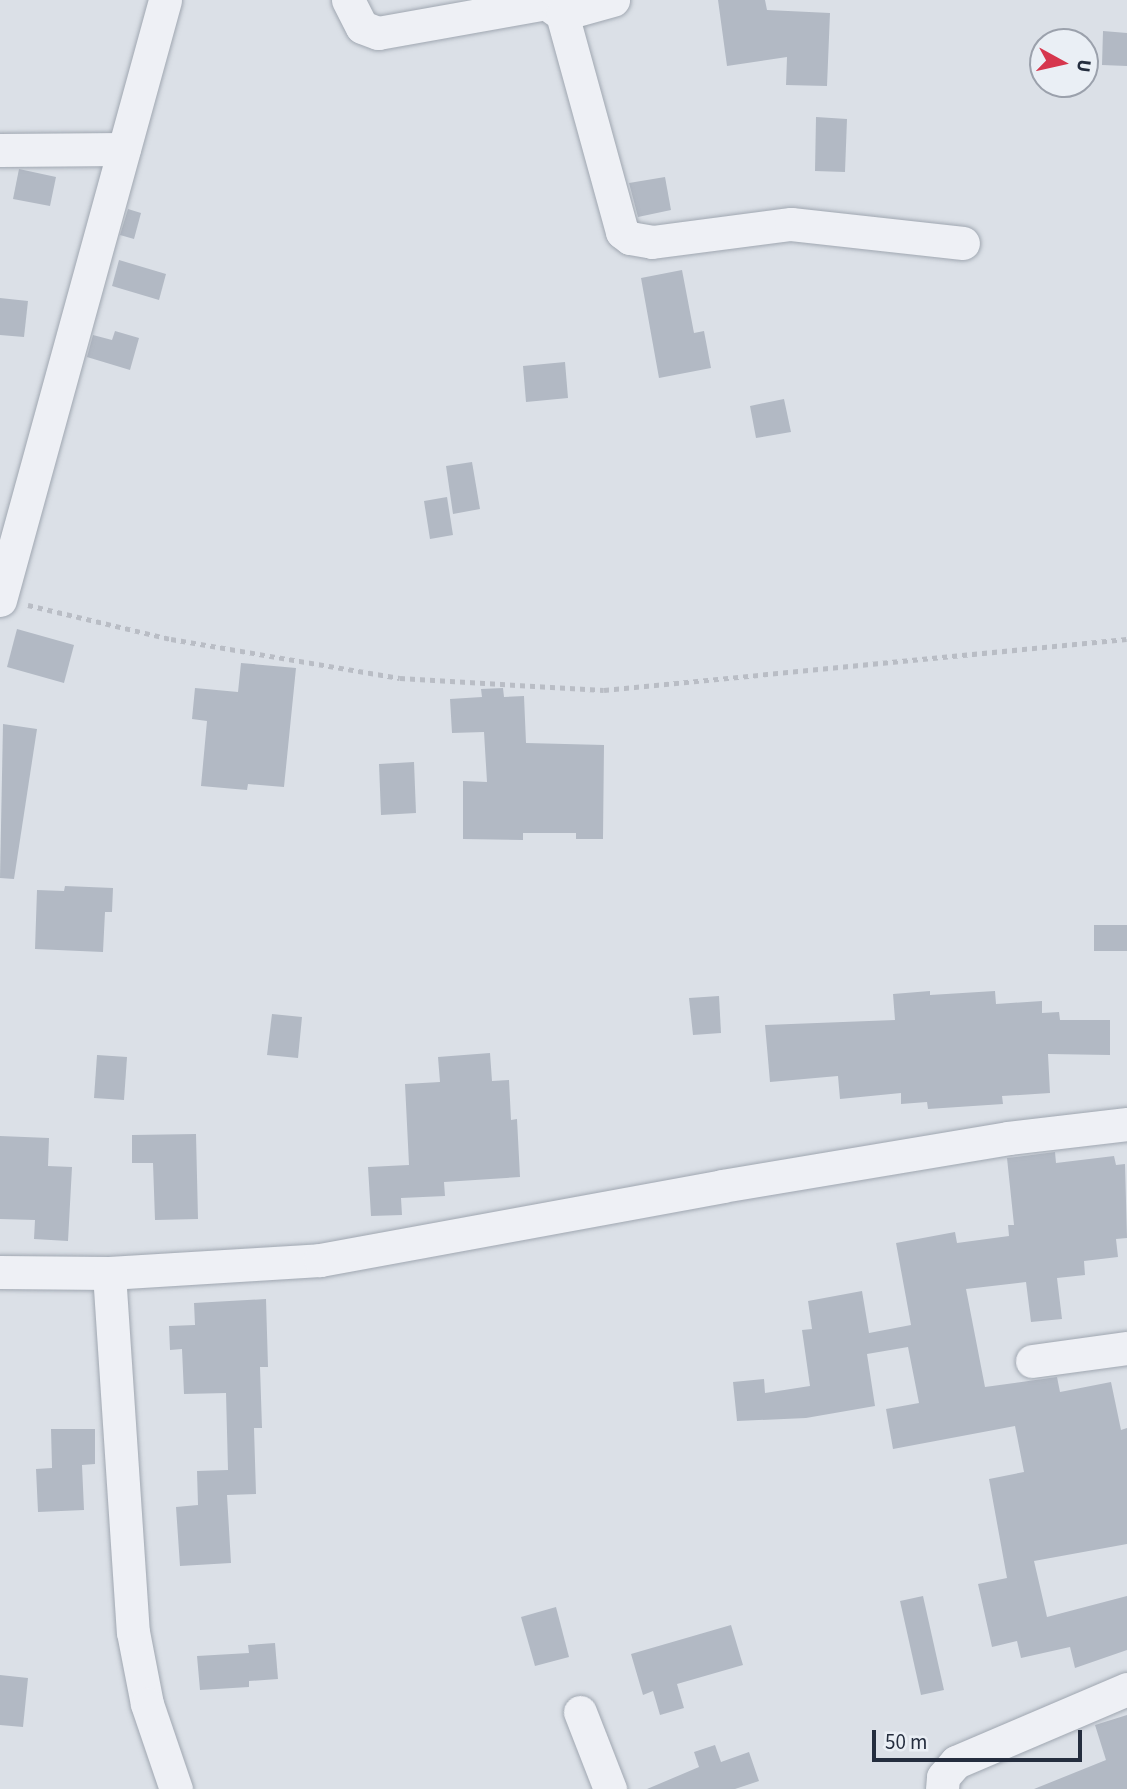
<!DOCTYPE html>
<style>
body{margin:0}
#map{position:relative;width:1127px;height:1789px;overflow:hidden;background:#dbe0e7;font-family:"Source Sans 3",sans-serif}
div>[style]{position:absolute}
.building>*{inset:0;background:#b2b9c4}
.path>*{height:4.5px;margin-top:-2.25px;transform-origin:0;background:repeating-linear-gradient(90deg,#b9bdc5 0 5px,transparent 0 10px)}
.roads{filter:drop-shadow(0 0 2px #a0a7b1) drop-shadow(0 0 2px #a0a7b1)}
.minor>*{height:33px;margin:-16.5px;padding:0 16.5px;transform-origin:16.5px;border-radius:16.5px;background:#eef0f5}
span{translate:-50% -50%;white-space:nowrap;text-align:center;line-height:1.15;-webkit-text-stroke:5px #eaeff5;paint-order:stroke}
.north{position:absolute;left:1029px;top:28px;width:70px;height:70px;box-sizing:border-box;background:#eaeff5;border:2px solid #9ba1ac;border-radius:50%;rotate:98deg;font-size:19px;font-weight:700;line-height:28px;text-align:center;color:#242d3e}
.north::after{content:'';display:block;margin:auto;width:24px;height:32px;background:#d6364d;clip-path:polygon(50% 0,100% 100%,50% 72%,0 100%)}
.scale{position:absolute;left:872px;top:1730px;width:210px;height:32px;box-sizing:border-box;border:4px solid #242d3e;border-top:0;padding-left:9px;font-size:21px;line-height:24px;white-space:nowrap;color:#242d3e;-webkit-text-stroke:5px #eaeff5;paint-order:stroke}
</style>
<div id="map">
<div class="building">
<i style="clip-path:polygon(718px 0,765px 0,767px 10px,830px 13px,827px 86px,786px 85px,787px 57px,727px 66px)"></i>
<i style="clip-path:polygon(1103px 31px,1127px 33px,1127px 66px,1102px 65px)"></i>
<i style="clip-path:polygon(816px 117px,847px 119px,845px 172px,815px 171px)"></i>
<i style="clip-path:polygon(19px 169px,56px 177px,50px 206px,13px 199px)"></i>
<i style="clip-path:polygon(665px 177px,671px 210px,638px 217px,629px 183px)"></i>
<i style="clip-path:polygon(128px 209px,141px 213px,134px 239px,120px 235px)"></i>
<i style="clip-path:polygon(119px 260px,166px 274px,159px 300px,112px 286px)"></i>
<i style="clip-path:polygon(682px 270px,694px 333px,704px 331px,711px 368px,659px 378px,641px 278px)"></i>
<i style="clip-path:polygon(0 298px,28px 301px,24px 337px,0 335px)"></i>
<i style="clip-path:polygon(115px 331px,139px 338px,130px 370px,87px 357px,93px 335px,112px 340px)"></i>
<i style="clip-path:polygon(565px 362px,568px 398px,526px 402px,523px 366px)"></i>
<i style="clip-path:polygon(784px 399px,791px 432px,756px 438px,750px 406px)"></i>
<i style="clip-path:polygon(472px 462px,480px 509px,453px 514px,446px 466px)"></i>
<i style="clip-path:polygon(447px 497px,453px 535px,430px 539px,424px 501px)"></i>
<i style="clip-path:polygon(17px 629px,74px 645px,64px 683px,7px 667px)"></i>
<i style="clip-path:polygon(241px 663px,296px 668px,284px 787px,248px 784px,247px 790px,201px 786px,207px 721px,192px 719px,195px 688px,238px 692px)"></i>
<i style="clip-path:polygon(503px 688px,504px 697px,524px 696px,526px 743px,604px 745px,603px 839px,576px 839px,576px 833px,523px 833px,523px 840px,463px 839px,463px 781px,487px 782px,484px 732px,452px 733px,450px 699px,482px 697px,481px 689px)"></i>
<i style="clip-path:polygon(3px 724px,37px 729px,14px 879px,0 878px)"></i>
<i style="clip-path:polygon(414px 762px,416px 813px,381px 815px,379px 764px)"></i>
<i style="clip-path:polygon(65px 886px,113px 888px,112px 912px,105px 912px,103px 952px,35px 949px,37px 890px,64px 891px)"></i>
<i style="clip-path:polygon(1094px 925px,1127px 925px,1127px 951px,1094px 951px)"></i>
<i style="clip-path:polygon(930px 991px,930px 995px,995px 991px,996px 1004px,1042px 1001px,1042px 1013px,1059px 1012px,1060px 1020px,1110px 1020px,1110px 1055px,1048px 1054px,1050px 1093px,1002px 1096px,1003px 1104px,928px 1109px,927px 1102px,901px 1104px,901px 1093px,840px 1099px,838px 1076px,770px 1082px,765px 1025px,895px 1020px,893px 994px)"></i>
<i style="clip-path:polygon(719px 996px,721px 1033px,693px 1035px,689px 998px)"></i>
<i style="clip-path:polygon(272px 1014px,302px 1017px,298px 1058px,267px 1055px)"></i>
<i style="clip-path:polygon(490px 1053px,492px 1081px,509px 1080px,511px 1120px,517px 1119px,520px 1177px,444px 1182px,445px 1196px,401px 1198px,402px 1215px,371px 1216px,368px 1167px,409px 1165px,405px 1084px,440px 1082px,438px 1057px)"></i>
<i style="clip-path:polygon(97px 1055px,127px 1057px,124px 1100px,94px 1098px)"></i>
<i style="clip-path:polygon(196px 1134px,198px 1219px,155px 1220px,153px 1163px,132px 1163px,132px 1135px)"></i>
<i style="clip-path:polygon(0 1136px,49px 1138px,48px 1166px,72px 1167px,68px 1241px,34px 1239px,35px 1220px,0 1219px)"></i>
<i style="clip-path:polygon(1055px 1152px,1056px 1163px,1114px 1156px,1116px 1165px,1125px 1164px,1127px 1238px,1116px 1239px,1118px 1257px,1084px 1261px,1085px 1275px,1057px 1278px,1062px 1319px,1031px 1322px,1026px 1282px,966px 1289px,985px 1387px,1057px 1377px,1060px 1392px,1111px 1382px,1121px 1430px,1127px 1428px,1127px 1544px,1034px 1561px,1047px 1617px,1127px 1596px,1127px 1650px,1075px 1668px,1070px 1647px,1021px 1658px,1017px 1641px,992px 1647px,978px 1584px,1007px 1578px,989px 1479px,1024px 1472px,1015px 1426px,893px 1449px,886px 1409px,919px 1403px,908px 1347px,867px 1354px,875px 1406px,806px 1418px,737px 1421px,733px 1382px,764px 1379px,765px 1393px,810px 1386px,802px 1330px,812px 1329px,808px 1301px,862px 1291px,869px 1333px,911px 1325px,896px 1243px,955px 1232px,957px 1243px,1009px 1236px,1008px 1225px,1014px 1225px,1007px 1158px)"></i>
<i style="clip-path:polygon(266px 1299px,268px 1367px,260px 1367px,262px 1428px,254px 1428px,256px 1494px,227px 1495px,231px 1563px,180px 1566px,176px 1507px,198px 1505px,197px 1471px,228px 1470px,226px 1393px,184px 1394px,182px 1349px,170px 1350px,169px 1326px,195px 1325px,194px 1303px)"></i>
<i style="clip-path:polygon(51px 1429px,95px 1429px,95px 1464px,82px 1465px,84px 1510px,38px 1512px,36px 1469px,52px 1468px)"></i>
<i style="clip-path:polygon(923px 1596px,944px 1690px,921px 1695px,900px 1601px)"></i>
<i style="clip-path:polygon(556px 1607px,569px 1657px,535px 1666px,521px 1617px)"></i>
<i style="clip-path:polygon(731px 1625px,743px 1665px,677px 1684px,684px 1708px,660px 1715px,653px 1691px,643px 1695px,631px 1654px)"></i>
<i style="clip-path:polygon(275px 1643px,278px 1679px,249px 1681px,249px 1687px,200px 1690px,197px 1656px,249px 1653px,248px 1645px)"></i>
<i style="clip-path:polygon(0 1675px,28px 1678px,23px 1727px,0 1725px)"></i>
<i style="clip-path:polygon(1127px 1715px,1127px 1789px,1034px 1789px,1106px 1760px,1095px 1725px)"></i>
<i style="clip-path:polygon(715px 1745px,721px 1762px,749px 1752px,759px 1781px,735px 1789px,647px 1789px,699px 1767px,694px 1752px)"></i>
</div>
<div class="path">
<i style="left:28px;top:605px;width:147px;rotate:13.4deg"></i>
<i style="left:171px;top:639px;width:232px;rotate:9.7deg"></i>
<i style="left:400px;top:678px;width:204px;rotate:3.4deg"></i>
<i style="left:604px;top:690px;width:525px;rotate:-5.57deg"></i>
</div>
<div class="roads">
<div class="minor">
<i style="left:348px;top:0;width:30px;rotate:63deg"></i>
<i style="left:362px;top:27px;width:17px;rotate:21deg"></i>
<i style="left:378px;top:33px;width:171px;rotate:-10.1deg"></i>
<i style="left:546px;top:3px;width:19px;rotate:35deg"></i>
<i style="left:562px;top:14px;width:226px;rotate:74.6deg"></i>
<i style="left:622px;top:232px;width:10px;rotate:37deg"></i>
<i style="left:630px;top:238px;width:22px;rotate:10deg"></i>
<i style="left:652px;top:242px;width:140px;rotate:-7.4deg"></i>
<i style="left:791px;top:224px;width:173px;rotate:6.3deg"></i>
<i style="left:562px;top:14px;width:53px;rotate:-15.4deg"></i>
<i style="left:0;top:150px;width:124px;rotate:-0.5deg"></i>
<i style="left:0;top:600px;width:622px;rotate:-74.62deg"></i>
<i style="left:0;top:1272px;width:109px;rotate:0.5deg"></i>
<i style="left:109px;top:1273px;width:211px;rotate:-3.5deg"></i>
<i style="left:320px;top:1260px;width:409px;rotate:-10.4deg"></i>
<i style="left:722px;top:1186px;width:290px;rotate:-9.5deg"></i>
<i style="left:1008px;top:1138px;width:120px;rotate:-6.7deg"></i>
<i style="left:109px;top:1273px;width:360px;rotate:86.2deg"></i>
<i style="left:133px;top:1632px;width:73px;rotate:79deg"></i>
<i style="left:147px;top:1704px;width:90px;rotate:71.2deg"></i>
<i style="left:1032px;top:1361px;width:96px;rotate:-7.8deg"></i>
<i style="left:580px;top:1712px;width:83px;rotate:68.7deg"></i>
<i style="left:942px;top:1789px;width:12px;rotate:-85deg"></i>
<i style="left:943px;top:1777px;width:20px;rotate:-49deg"></i>
<i style="left:956px;top:1762px;width:186px;rotate:-23.1deg"></i>
</div>
</div>
<div class="north">U</div>
<div class="scale">50 m</div>
</div>
